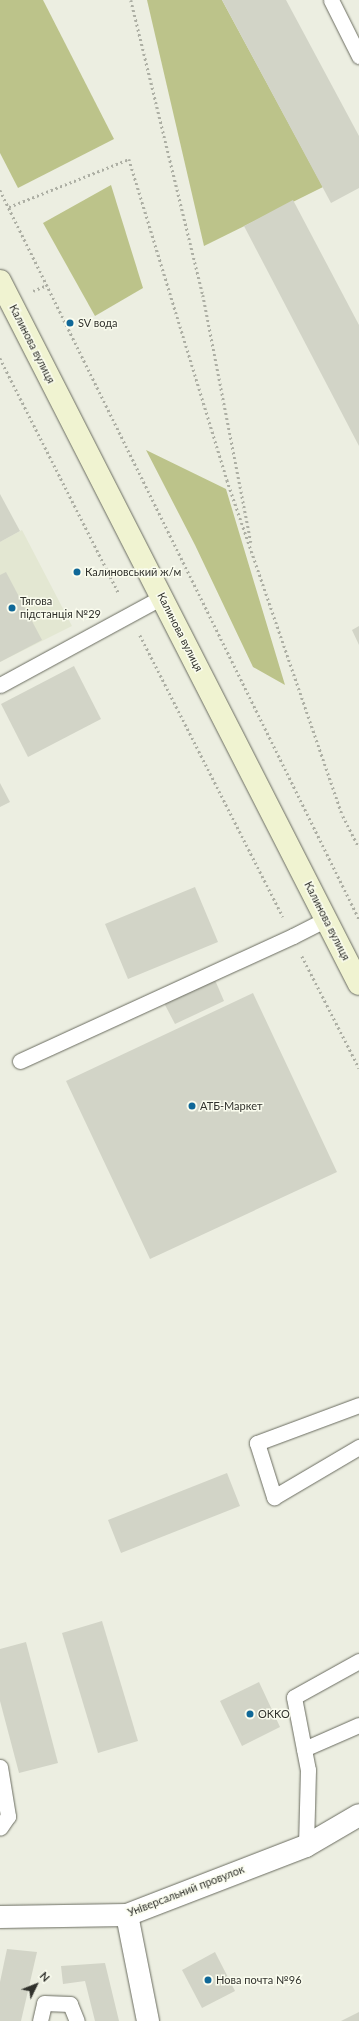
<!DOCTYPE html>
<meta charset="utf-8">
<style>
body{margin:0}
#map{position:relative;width:359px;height:2021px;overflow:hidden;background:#eceee1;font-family:Lato,sans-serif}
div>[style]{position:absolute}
.built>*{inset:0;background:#e3e7d2}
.green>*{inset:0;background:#bcc38a}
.building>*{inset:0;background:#d2d4c7}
.path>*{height:2.5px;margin-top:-1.25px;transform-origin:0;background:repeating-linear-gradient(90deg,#adafa4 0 2px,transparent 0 5px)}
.roads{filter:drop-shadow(0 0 1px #6a6c60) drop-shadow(0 0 1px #6a6c60)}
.service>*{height:15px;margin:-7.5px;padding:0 7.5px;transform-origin:7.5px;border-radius:7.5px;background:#fff}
.minor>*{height:22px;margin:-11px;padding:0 11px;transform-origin:11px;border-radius:11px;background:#fff}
.secondary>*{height:22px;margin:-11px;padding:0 11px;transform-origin:11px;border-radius:11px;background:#f0f3d1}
.dots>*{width:11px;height:11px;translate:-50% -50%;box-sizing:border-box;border:2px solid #fafcee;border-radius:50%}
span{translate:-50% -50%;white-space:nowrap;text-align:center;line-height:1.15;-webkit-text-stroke:3px #fafcee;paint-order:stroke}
.poi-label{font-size:11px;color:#30312c}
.left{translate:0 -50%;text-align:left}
.street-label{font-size:11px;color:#30312c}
.north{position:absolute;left:16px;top:1965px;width:40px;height:40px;-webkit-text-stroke:3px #fafcee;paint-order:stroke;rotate:47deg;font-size:11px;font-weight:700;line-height:16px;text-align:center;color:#30312c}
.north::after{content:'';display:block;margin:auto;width:14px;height:18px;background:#30312c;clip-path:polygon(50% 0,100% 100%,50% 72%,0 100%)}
</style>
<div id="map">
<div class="built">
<i style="clip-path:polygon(22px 530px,72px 626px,0 662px,0 542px)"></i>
</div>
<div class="green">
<i style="clip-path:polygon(0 0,43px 0,114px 139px,18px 188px,0 153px)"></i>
<i style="clip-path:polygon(147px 0,222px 0,323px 187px,204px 246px)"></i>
<i style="clip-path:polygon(111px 185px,143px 288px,95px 316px,43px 223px)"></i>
<i style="clip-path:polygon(146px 450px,226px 489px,285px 685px,253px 667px,195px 545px)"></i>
</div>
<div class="building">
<i style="clip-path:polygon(222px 0,286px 0,359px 136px,359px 188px,331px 203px)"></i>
<i style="clip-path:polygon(293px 200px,359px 325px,359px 446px,244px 226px)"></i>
<i style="clip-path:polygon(0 494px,20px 531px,0 542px)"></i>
<i style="clip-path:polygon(6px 572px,42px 640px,0 662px,0 575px)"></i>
<i style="clip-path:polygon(359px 626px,359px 645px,352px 630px)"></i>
<i style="clip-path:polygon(74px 666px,101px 719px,28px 757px,1px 704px)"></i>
<i style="clip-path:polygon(0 783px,10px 802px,0 807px)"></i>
<i style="clip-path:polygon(195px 887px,218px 942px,128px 979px,105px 924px)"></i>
<i style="clip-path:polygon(215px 980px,224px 1001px,175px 1024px,164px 1003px)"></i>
<i style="clip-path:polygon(253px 993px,337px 1172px,150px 1259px,66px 1081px)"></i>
<i style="clip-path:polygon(227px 1473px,240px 1506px,121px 1553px,108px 1520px)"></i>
<i style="clip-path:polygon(102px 1621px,138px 1741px,98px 1753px,62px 1633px)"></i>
<i style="clip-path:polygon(26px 1642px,58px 1763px,19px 1773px,0 1701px,0 1649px)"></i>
<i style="clip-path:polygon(259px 1682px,280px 1727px,242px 1746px,220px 1701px)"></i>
<i style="clip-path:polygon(7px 1949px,37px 1952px,21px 2021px,0 2021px,0 1982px)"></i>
<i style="clip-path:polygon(215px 1952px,235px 1991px,202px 2008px,182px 1970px)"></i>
<i style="clip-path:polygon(105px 1963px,119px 2021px,95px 2021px,85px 1981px,63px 1984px,61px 1966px)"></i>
<i style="clip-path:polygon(359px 2012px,359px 2021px,341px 2021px)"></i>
</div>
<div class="path">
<i style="left:131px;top:0;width:304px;rotate:76.3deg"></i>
<i style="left:203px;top:295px;width:252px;rotate:79deg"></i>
<i style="left:0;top:190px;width:813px;rotate:63.78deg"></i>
<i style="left:9px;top:207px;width:129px;rotate:-21.8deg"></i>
<i style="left:129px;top:159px;width:336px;rotate:73deg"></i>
<i style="left:227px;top:480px;width:355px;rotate:71deg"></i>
<i style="left:343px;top:816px;width:35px;rotate:63deg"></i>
<i style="left:33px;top:291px;width:15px;rotate:-23deg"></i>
<i style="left:0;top:358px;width:264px;rotate:63.2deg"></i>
<i style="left:140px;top:635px;width:316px;rotate:63.1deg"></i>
<i style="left:302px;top:956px;width:126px;rotate:63deg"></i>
</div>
<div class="roads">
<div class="service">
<i style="left:331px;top:0;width:63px;rotate:63.4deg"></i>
<i style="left:0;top:685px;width:184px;rotate:-28.5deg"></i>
<i style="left:20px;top:1061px;width:300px;rotate:-24.6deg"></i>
<i style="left:293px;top:936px;width:37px;rotate:-27deg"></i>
<i style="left:359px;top:1405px;width:109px;rotate:159.6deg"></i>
<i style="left:257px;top:1443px;width:57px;rotate:72.5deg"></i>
<i style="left:274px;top:1497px;width:99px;rotate:-30.5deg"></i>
<i style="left:304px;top:1749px;width:60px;rotate:-23.6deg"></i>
<i style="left:0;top:1767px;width:50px;rotate:80.7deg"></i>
<i style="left:8px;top:1816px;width:14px;rotate:124deg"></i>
<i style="left:306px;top:1846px;width:76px;rotate:-88.5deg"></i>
<i style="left:308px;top:1770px;width:74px;rotate:-100.9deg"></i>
<i style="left:294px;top:1697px;width:74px;rotate:-29deg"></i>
<i style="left:40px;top:2021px;width:18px;rotate:-77deg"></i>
<i style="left:44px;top:2003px;width:26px;rotate:2deg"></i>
<i style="left:70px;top:2004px;width:18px;rotate:68deg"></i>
</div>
<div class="minor">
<i style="left:127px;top:1915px;width:108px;rotate:78.8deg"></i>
<i style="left:0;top:1917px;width:127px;rotate:-0.9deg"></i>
<i style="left:127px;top:1915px;width:192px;rotate:-21.1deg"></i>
<i style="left:306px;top:1846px;width:61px;rotate:-30.3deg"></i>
</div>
<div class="secondary">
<i style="left:0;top:281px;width:789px;rotate:62.95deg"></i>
</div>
</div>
<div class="dots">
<i style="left:70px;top:323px;background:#106898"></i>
<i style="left:77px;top:572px;background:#106898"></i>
<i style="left:12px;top:608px;background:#106898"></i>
<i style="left:192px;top:1106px;background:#106898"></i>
<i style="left:250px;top:1714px;background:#106898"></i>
<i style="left:208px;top:1980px;background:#106898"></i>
</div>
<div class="poi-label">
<span class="left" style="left:78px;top:323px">SV вода</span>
<span class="left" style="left:85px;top:572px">Калиновський ж/м</span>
<span class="left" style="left:20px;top:608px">Тягова<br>пiдстанцiя №29</span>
<span class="left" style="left:200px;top:1106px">АТБ-Маркет</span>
<span class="left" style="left:258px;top:1714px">OKKO</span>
<span class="left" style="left:216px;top:1980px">Нова почта №96</span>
</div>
<div class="street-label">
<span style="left:32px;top:344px;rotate:63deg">Калинова вулиця</span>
<span style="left:180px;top:632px;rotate:63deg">Калинова вулиця</span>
<span style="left:327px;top:921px;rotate:63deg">Калинова вулиця</span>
<span style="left:186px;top:1891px;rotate:-21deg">Універсальний провулок</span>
</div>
<div class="north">N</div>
</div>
